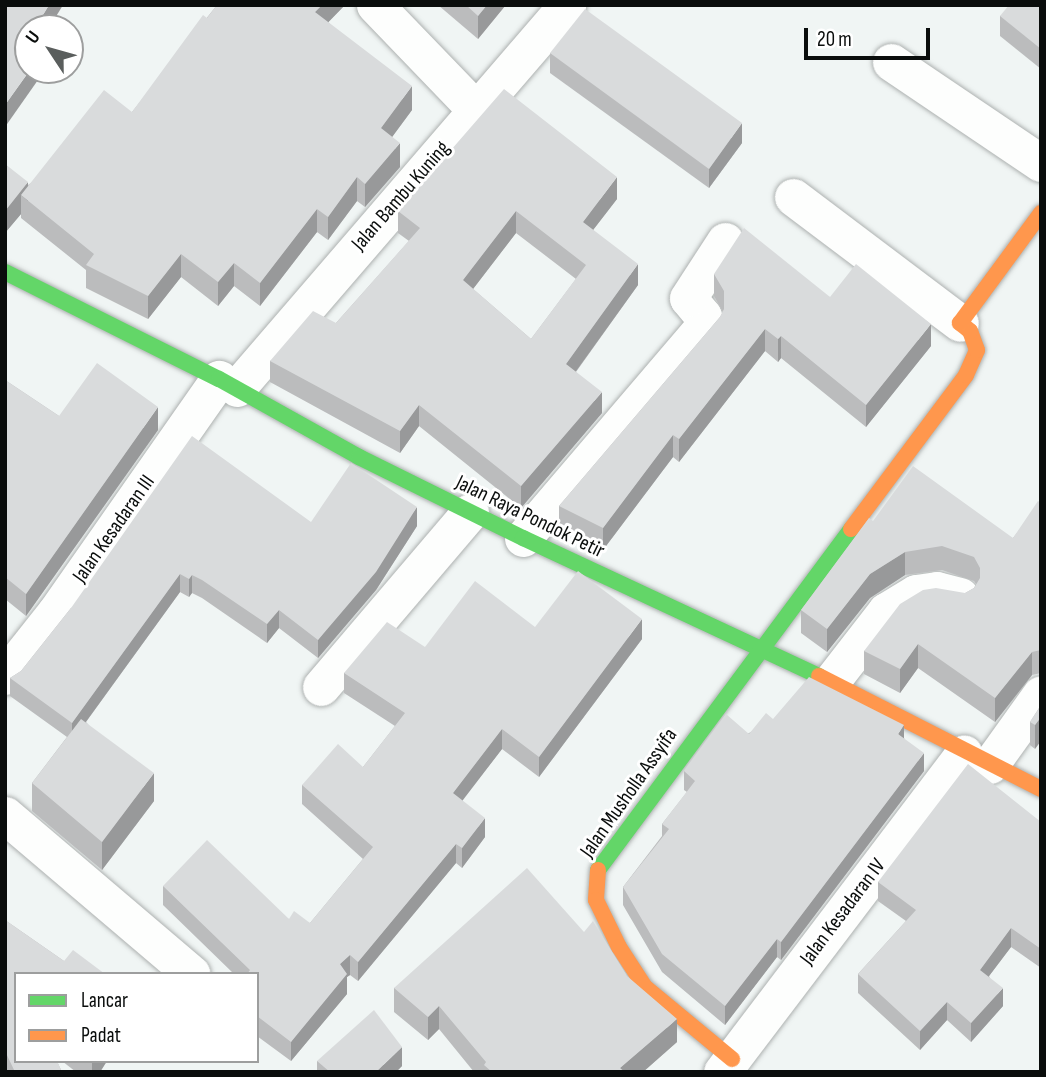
<!DOCTYPE html>
<style>
body{margin:0}
#map{position:relative;width:1046px;height:1077px;overflow:hidden;background:#f0f5f4;font-family:"Sofia Sans Condensed",sans-serif}
div>[style]{position:absolute}
.roads{filter:drop-shadow(0 0 2px #adb1b0) drop-shadow(0 0 2px #adb1b0)}
.street>*{height:37px;margin:-18.5px;padding:0 18.5px;transform-origin:18.5px;border-radius:18.5px;background:#fdfefd}
.fast>*{height:16px;margin:-8px;padding:0 8px;transform-origin:8px;border-radius:8px;background:#63d668}
.slow>*{height:16px;margin:-8px;padding:0 8px;transform-origin:8px;border-radius:8px;background:#ff974d}
.wall>*{inset:0;background:#bbbcbd}
.shaded-wall>*{inset:0;background:#98999a}
.building>*{inset:0;background:#d9dbdc}
span{translate:-50% -50%;white-space:nowrap;text-align:center;line-height:1.15;-webkit-text-stroke:6px #fff;paint-order:stroke}
.street-label{font-size:21px;color:#0a0d0c}
.frame{position:absolute;inset:0;border:7px solid #0a0d0c;pointer-events:none}
.legend{position:absolute;left:14px;top:972px;width:245px;height:91px;box-sizing:border-box;background:#fff;border:2px solid #9d9e9e;margin:0;padding:9px 12px;list-style:none;font-size:21px;color:#0a0d0c}
.legend li{display:flex;align-items:center;gap:14px;height:35px}
.legend b{width:35px;border:2px solid #9d9e9e}
.north{position:absolute;left:14px;top:14px;width:70px;height:70px;box-sizing:border-box;background:#fff;border:2px solid #9d9e9e;border-radius:50%;rotate:306deg;font-size:19px;font-weight:700;line-height:28px;text-align:center;color:#0a0d0c}
.north::after{content:'';display:block;margin:auto;width:24px;height:32px;background:#5a5e5d;clip-path:polygon(50% 0,100% 100%,50% 72%,0 100%)}
.scale{position:absolute;left:804px;top:28px;width:126px;height:32px;box-sizing:border-box;border:4px solid #0a0d0c;border-top:0;padding-left:9px;font-size:21px;line-height:24px;white-space:nowrap;color:#0a0d0c;-webkit-text-stroke:5px #fff;paint-order:stroke}
</style>
<div id="map">
<div class="roads">
<div class="street">
<i style="left:375px;top:5px;width:146px;rotate:46.1deg"></i>
<i style="left:891px;top:62px;width:181px;rotate:34deg"></i>
<i style="left:793px;top:197px;width:209px;rotate:37deg"></i>
<i style="left:237px;top:388px;width:506px;rotate:-49.25deg"></i>
<i style="left:523px;top:538px;width:279px;rotate:-49.5deg"></i>
<i style="left:704px;top:326px;width:10px;rotate:-96deg"></i>
<i style="left:703px;top:316px;width:23px;rotate:-130deg"></i>
<i style="left:688px;top:298px;width:68px;rotate:-57deg"></i>
<i style="left:5px;top:676px;width:80px;rotate:-51.6deg"></i>
<i style="left:55px;top:613px;width:286px;rotate:-55deg"></i>
<i style="left:830px;top:683px;width:91px;rotate:-52.1deg"></i>
<i style="left:886px;top:611px;width:35px;rotate:-31deg"></i>
<i style="left:916px;top:593px;width:21px;rotate:-8deg"></i>
<i style="left:937px;top:590px;width:24px;rotate:15deg"></i>
<i style="left:321px;top:687px;width:230px;rotate:-49.6deg"></i>
<i style="left:990px;top:765px;width:87px;rotate:-54.3deg"></i>
<i style="left:5px;top:815px;width:245px;rotate:40.4deg"></i>
<i style="left:722px;top:1072px;width:400px;rotate:-52.8deg"></i>
</div>
<div class="fast">
<i style="left:5px;top:272px;width:239px;rotate:26.6deg"></i>
<i style="left:219px;top:379px;width:160px;rotate:29.1deg"></i>
<i style="left:359px;top:457px;width:183px;rotate:26.3deg"></i>
<i style="left:523px;top:538px;width:327px;rotate:25deg"></i>
<i style="left:598px;top:870px;width:425px;rotate:-53.4deg"></i>
</div>
<div class="slow">
<i style="left:851px;top:529px;width:192px;rotate:-53.2deg"></i>
<i style="left:966px;top:375px;width:27px;rotate:-66deg"></i>
<i style="left:977px;top:350px;width:20px;rotate:-110deg"></i>
<i style="left:970px;top:331px;width:13px;rotate:-141deg"></i>
<i style="left:960px;top:323px;width:137px;rotate:-53.6deg"></i>
<i style="left:819px;top:676px;width:249px;rotate:27deg"></i>
<i style="left:598px;top:870px;width:30px;rotate:94deg"></i>
<i style="left:596px;top:900px;width:52px;rotate:63.9deg"></i>
<i style="left:619px;top:947px;width:48px;rotate:57deg"></i>
<i style="left:645px;top:987px;width:113px;rotate:39.6deg"></i>
</div>
</div>
<div class="wall">
<i style="clip-path:polygon(217px 5px,345px 5px,328px 22px,412px 110px,392px 137px,400px 167px,365px 207px,357px 201px,328px 240px,317px 232px,260px 306px,234px 286px,218px 306px,181px 277px,148px 319px,86px 288px,86px 270px,21px 218px,21px 214px,5px 233px,5px 164px,28px 185px,132px 112px)"></i>
<i style="clip-path:polygon(438px 5px,505px 5px,505px 6px,478px 39px)"></i>
<i style="clip-path:polygon(1041px 5px,1041px 69px,1000px 36px,1000px 16px)"></i>
<i style="clip-path:polygon(550px 53px,742px 143px,709px 188px,550px 73px)"></i>
<i style="clip-path:polygon(evenodd,617px 199px,593px 230px,638px 285px,576px 372px,602px 413px,521px 508px,419px 426px,400px 453px,270px 382px,270px 361px,336px 323px,409px 241px,398px 233px,398px 211px,617px 199px,516px 233px,576px 279px,531px 339px,473px 289px,516px 233px)"></i>
<i style="clip-path:polygon(714px 274px,830px 297px,931px 346px,866px 427px,781px 358px,778px 362px,765px 351px,679px 462px,673px 457px,603px 550px,559px 529px,559px 506px,720px 317px,723px 312px,714px 296px)"></i>
<i style="clip-path:polygon(5px 380px,59px 416px,158px 430px,26px 616px,5px 599px)"></i>
<i style="clip-path:polygon(1041px 503px,1041px 673px,1032px 675px,995px 722px,918px 668px,900px 693px,864px 674px,864px 651px,974px 588px,976px 584px,974px 581px,942px 570px,905px 575px,870px 598px,827px 652px,801px 633px,801px 610px,873px 521px,1013px 538px)"></i>
<i style="clip-path:polygon(311px 522px,417px 526px,376px 590px,318px 658px,279px 628px,267px 643px,202px 598px,192px 593px,189px 597px,180px 592px,86px 722px,154px 801px,102px 870px,32px 811px,32px 783px,67px 737px,10px 696px,10px 678px,21px 671px,71px 608px)"></i>
<i style="clip-path:polygon(535px 627px,642px 639px,539px 777px,502px 749px,462px 800px,485px 837px,462px 868px,456px 863px,358px 981px,350px 975px,347px 977px,347px 994px,291px 1061px,257px 1036px,257px 974px,234px 974px,163px 905px,163px 886px,289px 919px,310px 923px,363px 859px,302px 804px,302px 785px,363px 767px,395px 726px,344px 693px,344px 673px,425px 647px)"></i>
<i style="clip-path:polygon(1041px 705px,1035px 749px,1030px 745px,1030px 722px)"></i>
<i style="clip-path:polygon(773px 719px,904px 738px,924px 771px,781px 960px,777px 957px,725px 1025px,662px 972px,623px 905px,623px 887px,662px 836px,662px 824px,687px 792px,684px 790px,684px 771px)"></i>
<i style="clip-path:polygon(1041px 822px,1041px 968px,1011px 947px,989px 976px,1003px 1006px,971px 1042px,947px 1020px,920px 1050px,858px 993px,858px 974px,906px 921px,878px 901px,878px 882px)"></i>
<i style="clip-path:polygon(5px 920px,64px 961px,105px 974px,16px 974px,62px 1072px,5px 1072px)"></i>
<i style="clip-path:polygon(584px 932px,627px 976px,677px 1042px,643px 1072px,474px 1072px,439px 1029px,428px 1040px,394px 1012px,394px 988px)"></i>
<i style="clip-path:polygon(62px 1061px,107px 1061px,100px 1072px,76px 1072px)"></i>
<i style="clip-path:polygon(317px 1061px,402px 1066px,396px 1072px,317px 1072px)"></i>
</div>
<div class="shaded-wall">
<i style="clip-path:polygon(49px 5px,63px 5px,49px 28px,35px 28px)"></i>
<i style="clip-path:polygon(322px 5px,345px 5px,315px 36px,315px 12px)"></i>
<i style="clip-path:polygon(487px 5px,505px 5px,505px 6px,478px 39px,478px 16px)"></i>
<i style="clip-path:polygon(30px 70px,45px 70px,5px 127px,5px 105px)"></i>
<i style="clip-path:polygon(412px 86px,412px 110px,381px 152px,381px 128px)"></i>
<i style="clip-path:polygon(742px 123px,742px 143px,709px 188px,709px 169px)"></i>
<i style="clip-path:polygon(400px 143px,400px 167px,365px 207px,365px 184px)"></i>
<i style="clip-path:polygon(357px 177px,357px 201px,328px 240px,328px 217px)"></i>
<i style="clip-path:polygon(617px 177px,617px 199px,583px 243px,583px 222px)"></i>
<i style="clip-path:polygon(28px 182px,28px 201px,21px 195px,21px 214px,5px 233px,5px 211px)"></i>
<i style="clip-path:polygon(317px 209px,317px 232px,260px 306px,260px 283px)"></i>
<i style="clip-path:polygon(516px 211px,516px 233px,463px 302px,463px 280px)"></i>
<i style="clip-path:polygon(181px 254px,181px 277px,148px 319px,148px 296px)"></i>
<i style="clip-path:polygon(234px 263px,234px 286px,218px 306px,218px 282px)"></i>
<i style="clip-path:polygon(638px 264px,638px 285px,566px 385px,566px 364px)"></i>
<i style="clip-path:polygon(931px 324px,931px 346px,866px 427px,866px 405px)"></i>
<i style="clip-path:polygon(765px 329px,765px 351px,679px 462px,679px 439px)"></i>
<i style="clip-path:polygon(781px 336px,781px 358px,778px 362px,778px 339px)"></i>
<i style="clip-path:polygon(602px 392px,602px 413px,521px 508px,521px 486px)"></i>
<i style="clip-path:polygon(419px 405px,419px 426px,400px 453px,400px 431px)"></i>
<i style="clip-path:polygon(158px 407px,158px 430px,26px 616px,26px 594px)"></i>
<i style="clip-path:polygon(673px 435px,673px 457px,603px 550px,603px 528px)"></i>
<i style="clip-path:polygon(417px 507px,417px 526px,376px 590px,318px 658px,318px 640px)"></i>
<i style="clip-path:polygon(905px 552px,905px 575px,870px 598px,827px 652px,827px 629px,870px 574px)"></i>
<i style="clip-path:polygon(180px 574px,180px 592px,72px 741px,72px 723px)"></i>
<i style="clip-path:polygon(192px 575px,192px 593px,189px 597px,189px 579px)"></i>
<i style="clip-path:polygon(279px 610px,279px 628px,267px 643px,267px 624px)"></i>
<i style="clip-path:polygon(642px 619px,642px 639px,539px 777px,539px 757px)"></i>
<i style="clip-path:polygon(918px 644px,918px 668px,900px 693px,900px 669px)"></i>
<i style="clip-path:polygon(1032px 652px,1032px 675px,995px 722px,995px 698px)"></i>
<i style="clip-path:polygon(1041px 717px,1041px 741px,1035px 749px,1035px 725px)"></i>
<i style="clip-path:polygon(904px 725px,904px 744px,898px 734px)"></i>
<i style="clip-path:polygon(502px 729px,502px 749px,453px 813px,453px 793px)"></i>
<i style="clip-path:polygon(924px 753px,924px 771px,781px 960px,781px 942px)"></i>
<i style="clip-path:polygon(154px 773px,154px 801px,102px 870px,102px 842px)"></i>
<i style="clip-path:polygon(485px 818px,485px 837px,462px 868px,462px 848px)"></i>
<i style="clip-path:polygon(456px 844px,456px 863px,358px 981px,358px 962px)"></i>
<i style="clip-path:polygon(1011px 928px,1011px 947px,980px 988px,980px 970px)"></i>
<i style="clip-path:polygon(777px 939px,777px 957px,725px 1025px,725px 1006px)"></i>
<i style="clip-path:polygon(350px 955px,350px 975px,347px 977px,347px 994px,291px 1061px,291px 1042px,340px 964px)"></i>
<i style="clip-path:polygon(1003px 988px,1003px 1006px,971px 1042px,971px 1023px)"></i>
<i style="clip-path:polygon(947px 1002px,947px 1020px,920px 1050px,920px 1031px)"></i>
<i style="clip-path:polygon(439px 1006px,439px 1029px,428px 1040px,428px 1017px)"></i>
<i style="clip-path:polygon(677px 1019px,677px 1042px,643px 1072px,620px 1072px,620px 1068px)"></i>
<i style="clip-path:polygon(402px 1047px,402px 1066px,396px 1072px,376px 1072px)"></i>
<i style="clip-path:polygon(92px 1061px,107px 1061px,100px 1072px,92px 1072px)"></i>
</div>
<div class="building">
<i style="clip-path:polygon(5px 5px,49px 5px,35px 28px,28px 28px,28px 70px,30px 70px,5px 105px)"></i>
<i style="clip-path:polygon(217px 5px,322px 5px,315px 12px,412px 86px,381px 128px,400px 143px,365px 184px,357px 177px,328px 217px,317px 209px,260px 283px,234px 263px,218px 282px,181px 254px,148px 296px,86px 265px,94px 254px,21px 195px,104px 90px,132px 112px,203px 15px,207px 18px)"></i>
<i style="clip-path:polygon(466px 5px,487px 5px,478px 16px)"></i>
<i style="clip-path:polygon(1009px 5px,1041px 5px,1041px 49px,1000px 16px)"></i>
<i style="clip-path:polygon(585px 9px,742px 123px,709px 169px,550px 53px)"></i>
<i style="clip-path:polygon(evenodd,504px 89px,617px 177px,583px 222px,638px 264px,566px 364px,602px 392px,521px 486px,419px 405px,400px 431px,270px 361px,313px 311px,336px 323px,420px 228px,398px 211px,504px 89px,516px 211px,586px 265px,531px 339px,463px 280px,516px 211px)"></i>
<i style="clip-path:polygon(5px 164px,28px 182px,5px 211px)"></i>
<i style="clip-path:polygon(744px 228px,830px 297px,856px 264px,931px 324px,866px 405px,781px 336px,778px 339px,765px 329px,679px 439px,673px 435px,603px 528px,559px 506px,720px 317px,724px 309px,724px 291px,714px 274px)"></i>
<i style="clip-path:polygon(97px 363px,158px 407px,26px 594px,5px 577px,5px 380px,59px 416px)"></i>
<i style="clip-path:polygon(192px 436px,311px 522px,351px 463px,417px 507px,376px 572px,318px 640px,279px 610px,267px 624px,202px 580px,192px 575px,189px 579px,180px 574px,72px 723px,10px 678px,21px 671px,71px 608px)"></i>
<i style="clip-path:polygon(913px 466px,1013px 538px,1038px 501px,1041px 503px,1041px 650px,1032px 652px,995px 698px,918px 644px,900px 669px,864px 651px,900px 604px,923px 590px,936px 588px,965px 593px,974px 588px,980px 578px,980px 568px,974px 557px,942px 546px,905px 552px,870px 574px,827px 629px,801px 610px,869px 518px,873px 521px)"></i>
<i style="clip-path:polygon(578px 571px,642px 619px,539px 757px,502px 729px,453px 793px,485px 818px,462px 848px,456px 844px,358px 962px,350px 955px,340px 964px,347px 974px,291px 1042px,257px 1016px,257px 974px,247px 974px,250px 970px,163px 886px,207px 840px,289px 919px,294px 911px,310px 923px,373px 847px,302px 785px,338px 744px,363px 767px,405px 713px,344px 673px,387px 622px,425px 647px,475px 581px,535px 627px)"></i>
<i style="clip-path:polygon(809px 677px,904px 725px,898px 734px,924px 753px,781px 942px,777px 939px,725px 1006px,662px 954px,623px 887px,669px 829px,662px 824px,695px 781px,684px 771px,726px 714px,749px 734px,766px 713px,773px 719px)"></i>
<i style="clip-path:polygon(1041px 705px,1041px 717px,1035px 725px,1030px 722px)"></i>
<i style="clip-path:polygon(81px 719px,154px 773px,102px 842px,32px 783px)"></i>
<i style="clip-path:polygon(968px 764px,1041px 822px,1041px 949px,1011px 928px,980px 970px,1003px 988px,971px 1023px,947px 1002px,920px 1031px,858px 974px,916px 910px,878px 882px)"></i>
<i style="clip-path:polygon(527px 868px,584px 932px,593px 921px,627px 976px,677px 1019px,620px 1068px,625px 1072px,492px 1072px,484px 1065px,486px 1062px,439px 1006px,428px 1017px,394px 988px)"></i>
<i style="clip-path:polygon(5px 920px,64px 961px,73px 950px,105px 974px,16px 974px,16px 1061px,57px 1061px,62px 1072px,15px 1072px,5px 1051px)"></i>
<i style="clip-path:polygon(374px 1010px,402px 1047px,376px 1072px,330px 1072px,317px 1061px)"></i>
</div>
<div class="street-label">
<span style="left:401px;top:196px;rotate:-49deg">Jalan Bambu Kuning</span>
<span style="left:530px;top:517px;rotate:26deg">Jalan Raya Pondok Petir</span>
<span style="left:114px;top:529px;rotate:-55deg">Jalan Kesadaran III</span>
<span style="left:629px;top:793px;rotate:-55deg">Jalan Musholla Assyifa</span>
<span style="left:843px;top:912px;rotate:-53deg">Jalan Kesadaran IV</span>
</div>
<div class="frame"></div>
<ul class="legend">
<li><b style="height:9px;background:#63d668"></b>Lancar</li>
<li><b style="height:9px;background:#ff974d"></b>Padat</li>
</ul>
<div class="north">U</div>
<div class="scale">20 m</div>
</div>
